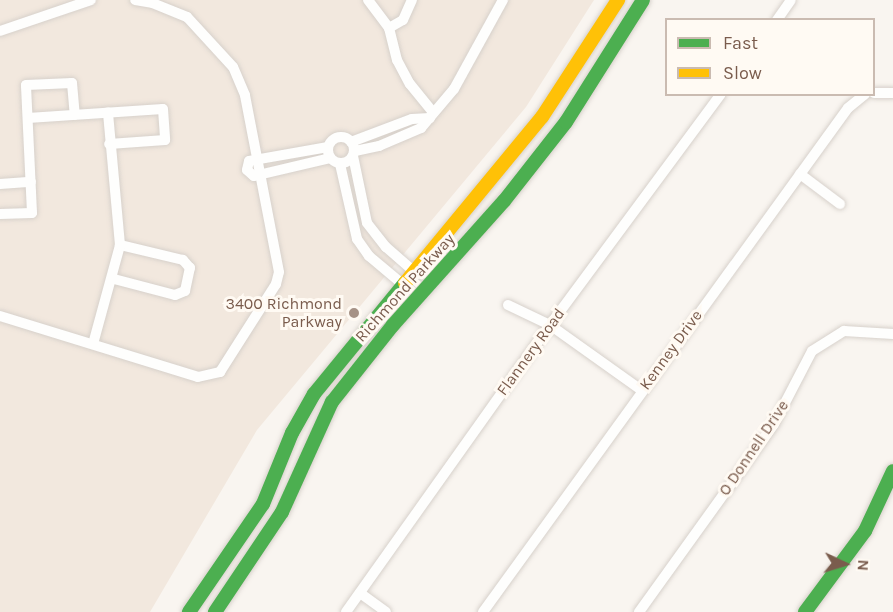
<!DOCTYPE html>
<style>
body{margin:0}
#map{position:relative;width:893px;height:612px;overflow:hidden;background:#f9f5f0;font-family:Karla,sans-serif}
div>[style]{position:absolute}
.residential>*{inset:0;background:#f2e8de}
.roads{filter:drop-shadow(0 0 2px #d7d1cb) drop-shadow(0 0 2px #d7d1cb)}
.street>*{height:10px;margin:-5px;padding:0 5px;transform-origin:5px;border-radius:5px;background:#fefefd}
.street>.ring{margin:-5px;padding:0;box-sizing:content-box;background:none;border:10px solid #fefefd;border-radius:50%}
.fast>*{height:14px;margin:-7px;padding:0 7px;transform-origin:7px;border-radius:7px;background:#4caf50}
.slow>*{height:14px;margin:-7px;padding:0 7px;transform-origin:7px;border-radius:7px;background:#ffc107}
.dots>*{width:16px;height:16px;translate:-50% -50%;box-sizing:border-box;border:3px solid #fffaf3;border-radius:50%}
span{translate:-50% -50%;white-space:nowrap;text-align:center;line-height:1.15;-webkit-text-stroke:6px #fffaf3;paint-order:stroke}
.street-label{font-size:16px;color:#7a5c4d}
.poi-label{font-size:16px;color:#7a5c4d}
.right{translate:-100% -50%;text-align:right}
.legend{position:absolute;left:665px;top:18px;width:210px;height:78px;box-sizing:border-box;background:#fffaf3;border:2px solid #cabbb1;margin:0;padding:8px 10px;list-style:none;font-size:18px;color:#7a5c4d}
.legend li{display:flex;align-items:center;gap:12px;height:30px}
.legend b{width:30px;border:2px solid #cabbb1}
.north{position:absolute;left:815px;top:534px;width:60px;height:60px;-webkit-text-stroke:4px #fffaf3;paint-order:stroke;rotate:94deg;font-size:16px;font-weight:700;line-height:24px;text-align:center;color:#7a5c4d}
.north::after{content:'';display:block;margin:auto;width:21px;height:27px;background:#7a5c4d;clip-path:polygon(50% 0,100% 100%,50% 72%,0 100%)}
</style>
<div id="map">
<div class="residential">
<i style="clip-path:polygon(0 0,594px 0,526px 107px,257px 430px,150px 612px,0 612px)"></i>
</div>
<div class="roads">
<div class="street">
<i style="left:368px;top:0;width:35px;rotate:53deg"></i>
<i style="left:389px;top:28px;width:33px;rotate:76deg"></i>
<i style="left:397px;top:60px;width:27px;rotate:62deg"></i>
<i style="left:410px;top:84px;width:36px;rotate:51deg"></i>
<i style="left:777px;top:20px;width:24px;rotate:-55deg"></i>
<i style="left:389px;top:28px;width:16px;rotate:-30deg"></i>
<i style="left:403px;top:20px;width:22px;rotate:-66deg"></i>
<i style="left:0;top:31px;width:96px;rotate:-18.8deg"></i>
<i style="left:874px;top:93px;width:19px"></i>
<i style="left:28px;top:118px;width:135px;rotate:-3.8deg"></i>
<i style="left:163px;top:109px;width:31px;rotate:86deg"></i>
<i style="left:165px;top:140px;width:56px;rotate:175.9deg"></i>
<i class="ring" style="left:328px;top:137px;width:16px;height:16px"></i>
<i style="left:351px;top:142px;width:65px;rotate:-20.7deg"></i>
<i style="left:412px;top:119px;width:18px;rotate:-3deg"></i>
<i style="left:328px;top:147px;width:80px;rotate:170deg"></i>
<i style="left:249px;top:161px;width:9px;rotate:103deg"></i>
<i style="left:247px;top:170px;width:9px;rotate:41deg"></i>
<i style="left:254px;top:176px;width:78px;rotate:-13.3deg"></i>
<i style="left:355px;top:151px;width:25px;rotate:-12deg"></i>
<i style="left:379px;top:146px;width:46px;rotate:-23.2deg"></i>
<i style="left:421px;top:128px;width:51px;rotate:-49.8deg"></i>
<i style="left:454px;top:89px;width:102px;rotate:-61.2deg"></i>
<i style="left:353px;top:156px;width:68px;rotate:78.2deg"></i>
<i style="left:367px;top:223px;width:31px;rotate:52deg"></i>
<i style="left:386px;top:247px;width:41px;rotate:41.1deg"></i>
<i style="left:340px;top:164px;width:77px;rotate:77.2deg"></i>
<i style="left:357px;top:239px;width:21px;rotate:55deg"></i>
<i style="left:369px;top:256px;width:48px;rotate:40deg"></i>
<i style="left:800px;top:174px;width:50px;rotate:36.9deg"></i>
<i style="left:0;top:184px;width:31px;rotate:-4deg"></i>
<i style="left:0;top:214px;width:32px;rotate:-2deg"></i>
<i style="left:32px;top:213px;width:128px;rotate:-92.7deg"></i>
<i style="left:26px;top:85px;width:46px;rotate:-2.5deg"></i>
<i style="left:72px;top:83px;width:32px;rotate:85deg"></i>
<i style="left:114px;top:279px;width:63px;rotate:14.7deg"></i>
<i style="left:175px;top:295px;width:11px;rotate:-22deg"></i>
<i style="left:185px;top:291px;width:24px;rotate:-78deg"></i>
<i style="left:190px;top:268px;width:11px;rotate:-131deg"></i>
<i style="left:183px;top:260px;width:65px;rotate:-166.6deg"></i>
<i style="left:508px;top:305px;width:47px;rotate:25.5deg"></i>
<i style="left:550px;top:325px;width:112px;rotate:35.5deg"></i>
<i style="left:0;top:316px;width:207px;rotate:17.1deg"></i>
<i style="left:198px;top:377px;width:23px;rotate:-13deg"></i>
<i style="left:220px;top:372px;width:104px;rotate:-57.5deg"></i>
<i style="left:276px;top:284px;width:12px;rotate:-76deg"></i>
<i style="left:279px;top:272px;width:180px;rotate:-100.9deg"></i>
<i style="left:245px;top:95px;width:30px;rotate:-113deg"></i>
<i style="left:233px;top:67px;width:68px;rotate:-132.6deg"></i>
<i style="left:187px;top:17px;width:37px;rotate:-158deg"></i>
<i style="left:153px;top:3px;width:18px;rotate:-171deg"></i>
<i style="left:93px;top:344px;width:103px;rotate:-74.7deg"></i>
<i style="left:120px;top:245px;width:133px;rotate:-95.2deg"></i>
<i style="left:360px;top:593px;width:32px;rotate:36deg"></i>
<i style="left:346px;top:612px;width:352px;rotate:-54.6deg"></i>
<i style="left:550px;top:325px;width:287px;rotate:-53.5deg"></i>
<i style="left:483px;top:612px;width:622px;rotate:-54.09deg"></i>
<i style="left:848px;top:108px;width:22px;rotate:-39deg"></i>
<i style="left:639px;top:612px;width:231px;rotate:-54.3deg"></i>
<i style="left:774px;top:424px;width:82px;rotate:-62.5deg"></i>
<i style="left:812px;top:351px;width:38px;rotate:-32deg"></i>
<i style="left:844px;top:331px;width:49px;rotate:3.5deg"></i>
</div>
<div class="fast">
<i style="left:189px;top:612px;width:131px;rotate:-55.6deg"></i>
<i style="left:263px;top:504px;width:77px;rotate:-67.8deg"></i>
<i style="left:292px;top:433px;width:45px;rotate:-60.6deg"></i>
<i style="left:314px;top:394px;width:144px;rotate:-50.7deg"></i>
<i style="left:215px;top:612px;width:120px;rotate:-56.2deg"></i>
<i style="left:282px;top:512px;width:121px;rotate:-65.6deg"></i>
<i style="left:332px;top:402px;width:98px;rotate:-51.6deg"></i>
<i style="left:393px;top:325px;width:166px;rotate:-48.2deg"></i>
<i style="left:504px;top:201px;width:100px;rotate:-51.9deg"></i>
<i style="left:566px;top:122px;width:144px;rotate:-57.7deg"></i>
<i style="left:805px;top:612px;width:101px;rotate:-53.5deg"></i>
<i style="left:865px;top:531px;width:66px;rotate:-65deg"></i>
</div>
<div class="slow">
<i style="left:405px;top:283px;width:215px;rotate:-50.5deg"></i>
<i style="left:542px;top:117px;width:140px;rotate:-57deg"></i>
</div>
</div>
<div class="dots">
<i style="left:354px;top:313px;background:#a69286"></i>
</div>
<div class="street-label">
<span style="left:405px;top:288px;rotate:-48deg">Richmond Parkway</span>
<span style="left:671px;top:350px;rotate:-54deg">Kenney Drive</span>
<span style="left:531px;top:352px;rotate:-54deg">Flannery Road</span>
<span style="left:754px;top:448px;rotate:-56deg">O Donnell Drive</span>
</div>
<div class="poi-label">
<span class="right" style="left:342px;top:313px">3400 Richmond<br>Parkway</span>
</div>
<ul class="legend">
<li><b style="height:8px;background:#4caf50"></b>Fast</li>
<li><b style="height:8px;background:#ffc107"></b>Slow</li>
</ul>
<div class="north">N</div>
</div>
